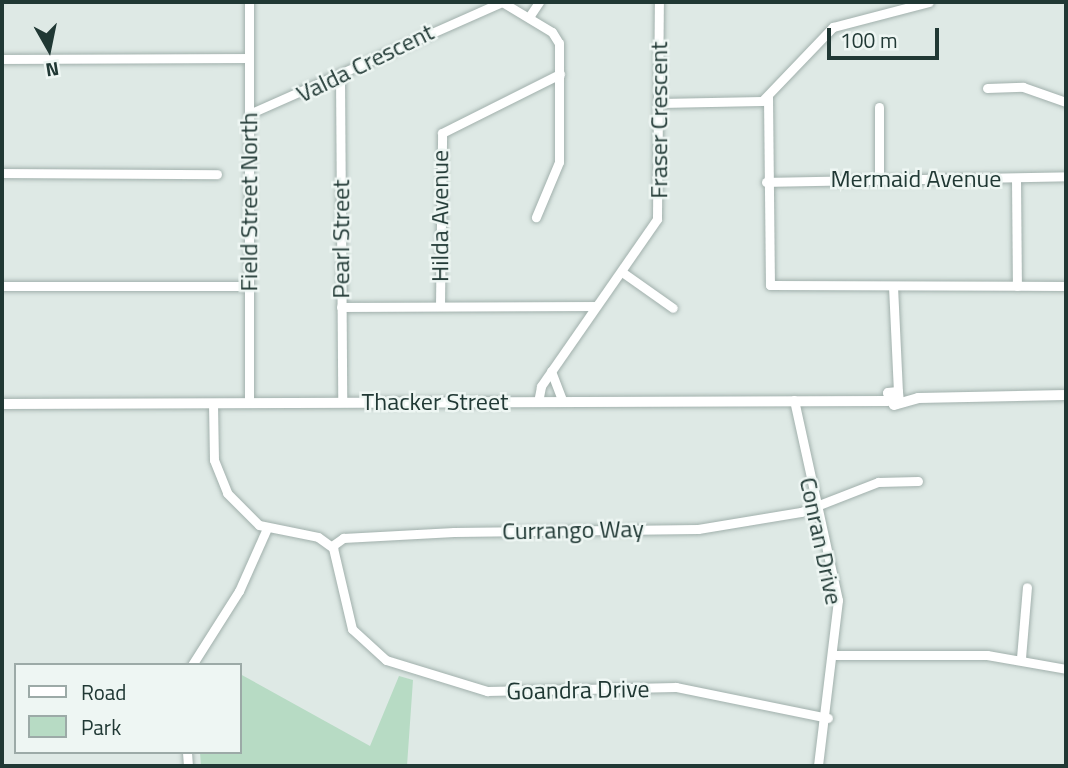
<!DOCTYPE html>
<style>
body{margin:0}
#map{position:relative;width:1068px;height:768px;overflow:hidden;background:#dee9e5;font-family:"Titillium Web",sans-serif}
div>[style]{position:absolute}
.green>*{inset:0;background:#b7dbc4}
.roads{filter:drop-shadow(0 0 2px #a1b0ac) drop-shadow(0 0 2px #a1b0ac)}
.minor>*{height:9px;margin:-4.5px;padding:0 4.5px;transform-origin:4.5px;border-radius:4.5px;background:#fff}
.tertiary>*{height:10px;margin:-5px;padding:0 5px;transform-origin:5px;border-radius:5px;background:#fff}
span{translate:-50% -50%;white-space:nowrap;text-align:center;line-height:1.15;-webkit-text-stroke:5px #eef6f3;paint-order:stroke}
.street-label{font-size:24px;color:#203834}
.frame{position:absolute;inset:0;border:4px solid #203834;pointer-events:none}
.legend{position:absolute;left:14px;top:663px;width:228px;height:91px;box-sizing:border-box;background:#eef6f3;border:2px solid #9caaa7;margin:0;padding:9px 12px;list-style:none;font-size:21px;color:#203834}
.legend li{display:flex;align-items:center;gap:14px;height:35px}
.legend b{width:35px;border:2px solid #9caaa7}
.north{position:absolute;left:14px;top:14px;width:70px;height:70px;-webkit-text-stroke:5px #eef6f3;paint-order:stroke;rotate:171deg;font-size:19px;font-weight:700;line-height:28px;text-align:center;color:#203834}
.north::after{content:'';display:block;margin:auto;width:24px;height:32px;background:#203834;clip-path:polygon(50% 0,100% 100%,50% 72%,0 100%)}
.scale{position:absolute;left:827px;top:28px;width:112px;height:32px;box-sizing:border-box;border:4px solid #203834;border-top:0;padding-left:9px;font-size:21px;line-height:24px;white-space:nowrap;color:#203834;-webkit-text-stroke:5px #eef6f3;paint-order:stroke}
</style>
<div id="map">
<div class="green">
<i style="clip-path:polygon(240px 674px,370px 746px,399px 676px,413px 680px,407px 766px,201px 766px,200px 752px,240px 752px)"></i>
</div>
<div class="roads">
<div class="minor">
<i style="left:249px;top:2px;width:400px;rotate:90deg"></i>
<i style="left:529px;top:17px;width:18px;rotate:-56deg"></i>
<i style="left:2px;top:59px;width:247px;rotate:-0.2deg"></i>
<i style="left:340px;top:75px;width:327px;rotate:89.6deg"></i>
<i style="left:987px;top:88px;width:36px;rotate:-2deg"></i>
<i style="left:1023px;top:87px;width:46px;rotate:19.2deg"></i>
<i style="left:768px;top:97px;width:188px;rotate:89.4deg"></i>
<i style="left:770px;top:285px;width:296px;rotate:0.2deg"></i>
<i style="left:660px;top:103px;width:102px;rotate:-1.1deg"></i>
<i style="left:762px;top:101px;width:103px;rotate:-46.2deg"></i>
<i style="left:833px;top:27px;width:99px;rotate:-14.6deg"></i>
<i style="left:879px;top:107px;width:70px;rotate:90deg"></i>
<i style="left:249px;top:114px;width:277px;rotate:-23.9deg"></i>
<i style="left:502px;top:2px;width:58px;rotate:31deg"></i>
<i style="left:552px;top:32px;width:13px;rotate:58deg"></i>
<i style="left:559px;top:43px;width:119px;rotate:90deg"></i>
<i style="left:559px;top:162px;width:60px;rotate:112.7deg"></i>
<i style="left:2px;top:173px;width:215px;rotate:0.3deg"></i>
<i style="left:1016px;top:179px;width:107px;rotate:89.5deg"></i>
<i style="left:766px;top:182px;width:300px;rotate:-1.1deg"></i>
<i style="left:622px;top:272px;width:62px;rotate:35.2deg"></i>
<i style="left:2px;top:286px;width:247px"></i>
<i style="left:893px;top:286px;width:106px;rotate:87.3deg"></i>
<i style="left:440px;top:306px;width:173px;rotate:-89.3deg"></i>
<i style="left:442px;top:133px;width:132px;rotate:-26.6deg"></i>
<i style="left:341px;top:307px;width:254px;rotate:-0.2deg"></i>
<i style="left:551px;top:371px;width:33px;rotate:69deg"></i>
<i style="left:794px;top:400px;width:205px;rotate:77.6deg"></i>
<i style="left:838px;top:600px;width:167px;rotate:96.9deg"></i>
<i style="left:538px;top:402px;width:16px;rotate:-79deg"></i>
<i style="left:541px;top:386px;width:203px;rotate:-55.2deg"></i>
<i style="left:657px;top:219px;width:217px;rotate:-89.5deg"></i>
<i style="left:213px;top:403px;width:57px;rotate:89deg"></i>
<i style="left:214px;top:460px;width:35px;rotate:68deg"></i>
<i style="left:227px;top:493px;width:45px;rotate:45deg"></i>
<i style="left:259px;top:525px;width:60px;rotate:11.5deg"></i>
<i style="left:318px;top:537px;width:19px;rotate:36deg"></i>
<i style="left:333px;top:548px;width:83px;rotate:76.8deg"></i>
<i style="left:352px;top:629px;width:46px;rotate:42.4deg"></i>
<i style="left:386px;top:660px;width:106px;rotate:17.1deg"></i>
<i style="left:487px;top:691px;width:189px;rotate:-1.2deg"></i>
<i style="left:676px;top:687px;width:155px;rotate:11.5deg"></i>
<i style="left:332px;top:546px;width:14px;rotate:-36deg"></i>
<i style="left:343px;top:538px;width:111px;rotate:-3.1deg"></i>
<i style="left:454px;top:532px;width:244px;rotate:-0.7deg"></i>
<i style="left:698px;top:529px;width:104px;rotate:-9.4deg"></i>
<i style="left:801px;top:512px;width:83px;rotate:-21.3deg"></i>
<i style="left:878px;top:482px;width:40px;rotate:-1.4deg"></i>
<i style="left:836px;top:655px;width:151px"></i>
<i style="left:987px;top:655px;width:80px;rotate:10deg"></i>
<i style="left:1021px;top:658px;width:71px;rotate:-85.2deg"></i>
<i style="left:192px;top:665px;width:88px;rotate:-57.6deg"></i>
<i style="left:239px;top:591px;width:69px;rotate:-66deg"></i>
<i style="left:187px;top:752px;width:14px;rotate:86deg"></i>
</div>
<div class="tertiary">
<i style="left:899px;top:402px;width:10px;rotate:-96deg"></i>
<i style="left:898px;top:392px;width:10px;rotate:174deg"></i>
<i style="left:888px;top:393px;width:13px;rotate:63deg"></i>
<i style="left:894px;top:405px;width:25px;rotate:-16deg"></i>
<i style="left:918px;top:398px;width:148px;rotate:-1.2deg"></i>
<i style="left:2px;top:404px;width:886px;rotate:-0.19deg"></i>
</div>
</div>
<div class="street-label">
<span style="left:365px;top:63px;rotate:-26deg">Valda Crescent</span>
<span style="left:659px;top:120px;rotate:-90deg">Fraser Crescent</span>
<span style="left:916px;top:179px">Mermaid Avenue</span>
<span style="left:249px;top:202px;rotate:-90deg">Field Street North</span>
<span style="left:440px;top:216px;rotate:-90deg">Hilda Avenue</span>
<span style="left:341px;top:239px;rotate:-90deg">Pearl Street</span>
<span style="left:435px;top:402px">Thacker Street</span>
<span style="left:573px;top:530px;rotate:-1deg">Currango Way</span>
<span style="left:821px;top:541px;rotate:78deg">Conran Drive</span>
<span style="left:578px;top:690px;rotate:-1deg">Goandra Drive</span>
</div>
<div class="frame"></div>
<ul class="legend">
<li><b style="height:9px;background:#fff"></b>Road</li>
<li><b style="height:19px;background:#b7dbc4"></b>Park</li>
</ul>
<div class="north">N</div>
<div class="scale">100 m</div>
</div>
